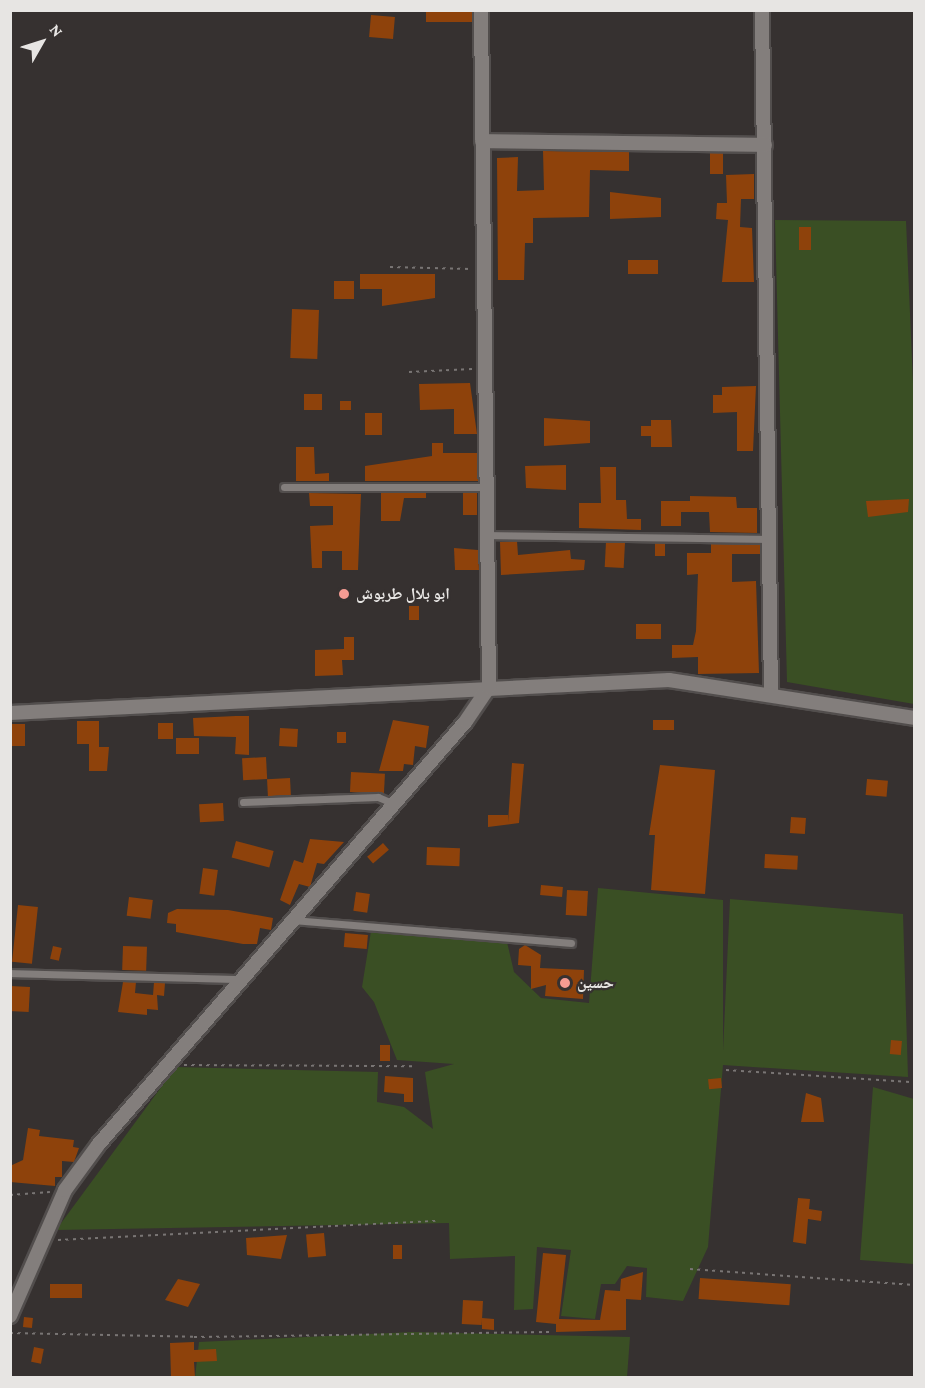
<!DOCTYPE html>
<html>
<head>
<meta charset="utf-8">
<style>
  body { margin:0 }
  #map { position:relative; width:925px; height:1388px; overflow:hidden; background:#363130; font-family:"Crimson Pro","Noto Naskh Arabic",serif }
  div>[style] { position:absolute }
  .green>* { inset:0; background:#3a4f24 }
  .building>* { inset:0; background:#8e420b; transform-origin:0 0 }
  .path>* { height:2px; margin-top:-1px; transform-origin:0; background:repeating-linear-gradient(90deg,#797574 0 3px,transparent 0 7.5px) }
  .roads { filter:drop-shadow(2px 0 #524e4d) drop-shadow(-2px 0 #524e4d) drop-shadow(0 2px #524e4d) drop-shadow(0 -2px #524e4d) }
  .service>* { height:7px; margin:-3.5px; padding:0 3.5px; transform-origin:3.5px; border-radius:3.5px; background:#837e7c }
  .minor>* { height:14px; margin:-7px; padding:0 7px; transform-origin:7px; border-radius:7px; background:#837e7c }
  .dots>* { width:16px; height:16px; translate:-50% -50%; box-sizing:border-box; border:3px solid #363130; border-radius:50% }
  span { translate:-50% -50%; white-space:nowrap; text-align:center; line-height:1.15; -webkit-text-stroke:4.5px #363130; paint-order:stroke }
  .poi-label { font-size:16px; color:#e7e5e3; font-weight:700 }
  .left { translate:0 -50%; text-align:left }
  .frame { position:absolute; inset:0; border:12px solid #e7e5e3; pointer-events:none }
  .north { position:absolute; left:12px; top:12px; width:60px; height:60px; -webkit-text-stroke:4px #363130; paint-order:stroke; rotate:51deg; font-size:16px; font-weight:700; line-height:24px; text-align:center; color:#e7e5e3 }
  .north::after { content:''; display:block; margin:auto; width:21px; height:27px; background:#e7e5e3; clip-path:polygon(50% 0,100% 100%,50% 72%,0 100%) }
</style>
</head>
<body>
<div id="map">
  <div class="green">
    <i style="clip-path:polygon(775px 220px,906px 221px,914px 406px,914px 704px,787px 682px)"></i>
    <i style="clip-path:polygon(598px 888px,723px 900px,723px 1051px,730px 899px,903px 914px,908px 1077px,723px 1065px,708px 1247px,683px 1301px,646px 1297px,647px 1268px,627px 1266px,615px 1284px,601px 1284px,595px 1319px,561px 1316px,571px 1250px,537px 1247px,533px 1309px,514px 1310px,515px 1256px,450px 1259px,449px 1223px,56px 1230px,176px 1067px,378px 1072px,377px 1102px,404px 1107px,433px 1129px,425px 1072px,454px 1064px,397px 1060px,374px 1002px,362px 987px,371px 931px,507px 942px,514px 972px,541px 998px,589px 1003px)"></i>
    <i style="clip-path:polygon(873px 1087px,914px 1099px,914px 1264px,860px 1260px)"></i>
    <i style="clip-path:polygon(412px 1332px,630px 1337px,627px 1377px,195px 1378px,199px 1342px)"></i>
  </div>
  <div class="building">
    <i style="left:426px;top:10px;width:46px;height:12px"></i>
    <i style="left:371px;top:15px;width:24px;height:22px;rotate:5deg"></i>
    <i style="clip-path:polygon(543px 151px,629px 152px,629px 171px,590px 170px,589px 217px,533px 218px,533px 243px,525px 243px,524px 280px,498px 280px,497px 158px,518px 157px,517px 191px,544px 190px)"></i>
    <i style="left:710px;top:153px;width:13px;height:21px"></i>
    <i style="clip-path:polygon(754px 174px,754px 199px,741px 199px,740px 227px,752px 228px,754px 282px,722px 282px,728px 220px,716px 219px,717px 203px,727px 203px,726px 175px)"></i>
    <i style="clip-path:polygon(610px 192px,661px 198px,661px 217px,610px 219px)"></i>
    <i style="left:799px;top:227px;width:12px;height:23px"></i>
    <i style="left:628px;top:260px;width:30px;height:14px"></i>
    <i style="clip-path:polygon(360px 274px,435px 274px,435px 298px,382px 306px,382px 289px,360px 289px)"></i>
    <i style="left:334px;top:281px;width:20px;height:18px"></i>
    <i style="left:292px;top:309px;width:27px;height:49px;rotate:2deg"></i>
    <i style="clip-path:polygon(470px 383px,477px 434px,454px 434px,454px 409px,420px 410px,419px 384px)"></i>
    <i style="clip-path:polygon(756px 386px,753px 451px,737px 451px,737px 412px,713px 413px,713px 395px,722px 395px,722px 387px)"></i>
    <i style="left:322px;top:394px;width:16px;height:18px;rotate:90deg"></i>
    <i style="left:340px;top:401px;width:11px;height:9px"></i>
    <i style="left:365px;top:413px;width:17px;height:22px"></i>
    <i style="clip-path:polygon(544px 418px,590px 421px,590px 443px,544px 446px)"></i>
    <i style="clip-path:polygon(651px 420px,671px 420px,672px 447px,651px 447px,651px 436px,641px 436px,641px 426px,651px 426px)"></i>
    <i style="clip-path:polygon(432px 443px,443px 443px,443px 453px,477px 453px,478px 481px,365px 481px,365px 466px,432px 456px)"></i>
    <i style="clip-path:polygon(296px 447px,314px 447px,315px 474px,329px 473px,329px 481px,296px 481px)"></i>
    <i style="clip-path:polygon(566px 465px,566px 490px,526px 488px,525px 466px)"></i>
    <i style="clip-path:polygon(600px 467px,616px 467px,616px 500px,626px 500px,627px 519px,641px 519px,641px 530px,579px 528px,579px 503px,601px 503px)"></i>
    <i style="clip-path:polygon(309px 493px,361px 494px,358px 570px,342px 570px,342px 551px,322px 551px,322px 568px,312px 568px,310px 526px,333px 525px,333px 506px,310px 506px)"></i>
    <i style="clip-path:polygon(381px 493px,426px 493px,426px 498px,404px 498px,400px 521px,381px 521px)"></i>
    <i style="left:463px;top:493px;width:14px;height:22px"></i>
    <i style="clip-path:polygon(690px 496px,736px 497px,737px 508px,757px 508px,757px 533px,710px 532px,709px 512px,681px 512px,681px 526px,661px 526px,661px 501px,690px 501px)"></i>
    <i style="clip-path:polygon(909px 499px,908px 512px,868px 517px,866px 501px)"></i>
    <i style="clip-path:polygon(517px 541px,518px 555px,570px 550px,571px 559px,585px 560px,584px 570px,501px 575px,500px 542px)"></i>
    <i style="left:606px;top:542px;width:19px;height:25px;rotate:3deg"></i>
    <i style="left:655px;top:543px;width:10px;height:13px"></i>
    <i style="clip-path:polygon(711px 544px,760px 544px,760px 554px,732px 554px,732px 582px,756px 581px,759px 673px,698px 674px,698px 657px,672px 658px,672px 645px,693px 645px,696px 631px,698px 574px,687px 575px,687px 553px,711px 553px)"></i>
    <i style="clip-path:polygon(454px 548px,478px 550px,479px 570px,455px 570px)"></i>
    <i style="left:409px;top:606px;width:10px;height:14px"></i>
    <i style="left:636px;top:624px;width:25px;height:15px"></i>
    <i style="clip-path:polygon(344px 637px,354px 637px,354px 660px,342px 660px,343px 675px,315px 676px,315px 650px,344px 649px)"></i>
    <i style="clip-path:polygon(236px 716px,249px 716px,249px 755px,235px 754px,236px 737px,194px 736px,193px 718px)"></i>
    <i style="clip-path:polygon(393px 720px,429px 726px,426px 748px,415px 746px,413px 765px,404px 764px,403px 771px,379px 771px)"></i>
    <i style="left:653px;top:720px;width:21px;height:10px"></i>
    <i style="clip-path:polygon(77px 721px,99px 721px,99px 747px,109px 747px,107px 771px,89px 771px,89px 744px,77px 744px)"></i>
    <i style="left:158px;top:723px;width:15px;height:16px"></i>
    <i style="left:10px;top:724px;width:15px;height:22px"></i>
    <i style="left:280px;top:728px;width:18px;height:18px;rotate:3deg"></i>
    <i style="left:337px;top:732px;width:9px;height:11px"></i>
    <i style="left:199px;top:738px;width:16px;height:23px;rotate:90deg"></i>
    <i style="left:266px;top:757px;width:22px;height:24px;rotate:87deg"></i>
    <i style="clip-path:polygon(512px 763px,524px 764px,519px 823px,488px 827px,488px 815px,508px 815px,508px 822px)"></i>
    <i style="clip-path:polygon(660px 765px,715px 770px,705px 894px,651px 890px,655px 835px,649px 835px)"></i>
    <i style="left:351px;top:772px;width:34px;height:20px;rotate:3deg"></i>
    <i style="left:290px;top:778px;width:17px;height:23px;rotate:87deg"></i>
    <i style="left:867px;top:779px;width:21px;height:16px;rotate:5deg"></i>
    <i style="left:223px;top:803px;width:18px;height:24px;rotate:87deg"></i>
    <i style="left:791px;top:817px;width:15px;height:16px;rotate:4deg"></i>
    <i style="clip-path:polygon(310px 839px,344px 842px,324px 864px,317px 863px,310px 887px,299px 884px,290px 905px,280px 900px,294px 860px,303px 863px)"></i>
    <i style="left:236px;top:841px;width:39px;height:17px;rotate:15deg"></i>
    <i style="left:383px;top:843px;width:9px;height:21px;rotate:49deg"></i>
    <i style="left:427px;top:847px;width:33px;height:18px;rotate:2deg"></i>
    <i style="left:765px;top:854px;width:33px;height:14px;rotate:3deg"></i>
    <i style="left:203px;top:868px;width:15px;height:26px;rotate:8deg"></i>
    <i style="left:541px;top:885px;width:22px;height:10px;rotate:5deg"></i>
    <i style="left:567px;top:890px;width:21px;height:25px;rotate:3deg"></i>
    <i style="left:356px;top:892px;width:14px;height:19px;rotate:8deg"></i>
    <i style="left:129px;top:897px;width:24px;height:19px;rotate:7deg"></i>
    <i style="left:18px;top:905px;width:20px;height:57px;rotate:6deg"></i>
    <i style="clip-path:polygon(177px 909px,228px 910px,273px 918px,271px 930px,260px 928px,257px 944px,243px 944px,176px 932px,176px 924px,167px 923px,168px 913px)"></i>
    <i style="left:345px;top:933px;width:23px;height:14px;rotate:5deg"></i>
    <i style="clip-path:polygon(525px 945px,541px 955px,540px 968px,584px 970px,583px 999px,545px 996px,546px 985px,531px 989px,531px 966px,518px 965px,519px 949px)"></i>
    <i style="left:53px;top:946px;width:9px;height:13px;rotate:13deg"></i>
    <i style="left:123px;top:946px;width:24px;height:24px;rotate:2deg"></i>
    <i style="clip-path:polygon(123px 982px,136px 982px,135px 993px,153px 995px,154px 982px,165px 983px,164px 996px,157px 995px,158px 1010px,147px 1009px,147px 1015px,118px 1012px)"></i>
    <i style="left:10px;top:986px;width:20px;height:25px;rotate:3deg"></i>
    <i style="left:891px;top:1040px;width:11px;height:14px;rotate:5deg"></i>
    <i style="left:380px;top:1045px;width:10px;height:16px"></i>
    <i style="clip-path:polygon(385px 1076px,413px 1078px,413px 1102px,404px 1102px,404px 1094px,384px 1092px)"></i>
    <i style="left:721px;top:1078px;width:10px;height:13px;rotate:84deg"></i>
    <i style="clip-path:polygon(806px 1093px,821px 1098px,824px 1122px,801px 1122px)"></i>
    <i style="clip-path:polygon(28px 1128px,40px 1130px,39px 1136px,74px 1140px,73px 1147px,79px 1148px,74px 1162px,62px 1161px,62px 1177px,55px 1177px,55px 1186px,10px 1182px,10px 1166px,23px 1160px)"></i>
    <i style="clip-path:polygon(798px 1198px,810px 1199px,809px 1209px,822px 1211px,821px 1221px,808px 1219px,806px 1244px,793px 1242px)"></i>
    <i style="left:324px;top:1233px;width:23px;height:18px;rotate:85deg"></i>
    <i style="clip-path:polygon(287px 1235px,281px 1259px,247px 1255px,246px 1238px)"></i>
    <i style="left:393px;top:1245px;width:9px;height:14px"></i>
    <i style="clip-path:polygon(543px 1253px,566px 1255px,559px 1319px,600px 1320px,605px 1290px,620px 1291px,621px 1279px,643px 1272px,641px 1300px,626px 1299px,626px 1330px,556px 1332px,556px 1324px,536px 1322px)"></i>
    <i style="left:700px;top:1278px;width:91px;height:21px;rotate:4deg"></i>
    <i style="clip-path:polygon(178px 1279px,200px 1284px,188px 1307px,165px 1300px)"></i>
    <i style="left:82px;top:1284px;width:14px;height:32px;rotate:90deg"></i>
    <i style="left:463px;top:1300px;width:20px;height:24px;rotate:3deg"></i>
    <i style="left:24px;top:1317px;width:9px;height:10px;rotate:6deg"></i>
    <i style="clip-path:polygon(482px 1318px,494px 1319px,494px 1330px,482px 1329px)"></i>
    <i style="clip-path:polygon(194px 1342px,194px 1350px,216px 1349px,217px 1361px,194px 1362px,195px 1377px,171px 1377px,170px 1343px)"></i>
    <i style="left:34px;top:1347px;width:10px;height:15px;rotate:11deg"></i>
  </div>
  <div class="path">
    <i style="left:390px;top:267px;width:81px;rotate:1.4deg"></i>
    <i style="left:409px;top:372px;width:63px;rotate:-2.7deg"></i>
    <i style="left:184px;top:1065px;width:228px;rotate:0.3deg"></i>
    <i style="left:726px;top:1070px;width:188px;rotate:3.7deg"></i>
    <i style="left:10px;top:1195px;width:40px;rotate:-4.3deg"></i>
    <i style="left:58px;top:1240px;width:378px;rotate:-2.9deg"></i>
    <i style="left:690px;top:1269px;width:225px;rotate:4.1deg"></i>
    <i style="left:10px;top:1333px;width:184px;rotate:1.2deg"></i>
    <i style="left:194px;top:1337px;width:356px;rotate:-0.8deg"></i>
  </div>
  <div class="roads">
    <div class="service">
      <i style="left:284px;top:487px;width:201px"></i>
      <i style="left:486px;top:535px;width:282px;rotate:0.8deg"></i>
      <i style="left:243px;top:802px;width:135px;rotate:-2.1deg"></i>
      <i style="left:378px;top:797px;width:15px;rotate:23deg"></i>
      <i style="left:293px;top:920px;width:279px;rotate:4.7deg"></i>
      <i style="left:10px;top:973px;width:231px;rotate:1.5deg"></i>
    </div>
    <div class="minor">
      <i style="left:762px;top:10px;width:683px;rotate:89.25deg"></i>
      <i style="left:482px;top:141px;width:283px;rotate:0.8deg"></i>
      <i style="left:10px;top:713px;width:660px;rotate:-2.87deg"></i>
      <i style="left:669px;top:680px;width:248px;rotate:8.8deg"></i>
      <i style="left:10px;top:1316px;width:137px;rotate:-66.4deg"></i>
      <i style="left:65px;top:1190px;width:56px;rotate:-53.7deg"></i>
      <i style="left:98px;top:1145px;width:561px;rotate:-49.04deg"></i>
      <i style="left:466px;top:721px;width:41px;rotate:-55.9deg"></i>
      <i style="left:489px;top:687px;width:677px;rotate:-90.68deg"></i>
    </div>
  </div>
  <div class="dots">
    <i style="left:344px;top:594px;background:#f59c93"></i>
    <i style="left:565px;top:983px;background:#f59c93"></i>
  </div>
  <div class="poi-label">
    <span class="left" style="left:356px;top:594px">ابو بلال طربوش</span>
    <span class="left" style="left:577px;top:983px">حسين</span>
  </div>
  <div class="frame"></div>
  <div class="north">N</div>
</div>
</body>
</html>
